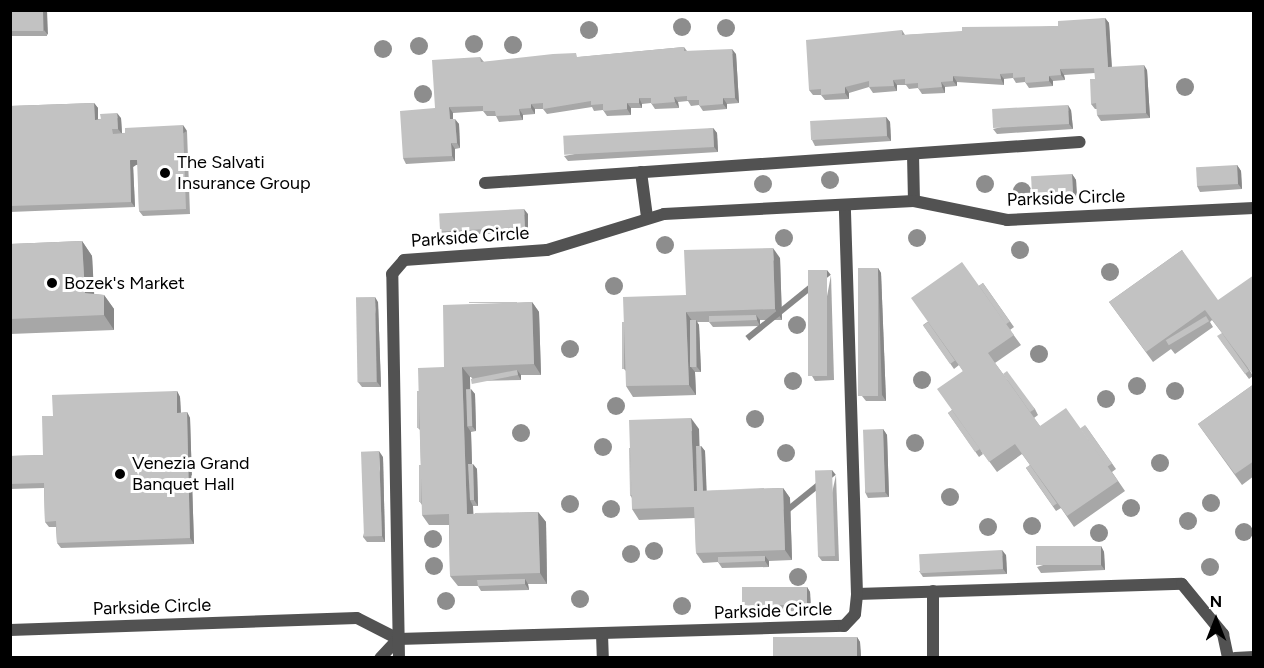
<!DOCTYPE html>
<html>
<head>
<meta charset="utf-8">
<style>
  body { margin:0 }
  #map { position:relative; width:1264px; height:668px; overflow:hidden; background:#fff; font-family:Figtree,sans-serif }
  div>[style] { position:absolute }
  .service>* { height:12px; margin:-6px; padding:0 6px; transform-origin:6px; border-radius:6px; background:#525252 }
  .minor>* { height:12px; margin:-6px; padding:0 6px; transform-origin:6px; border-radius:6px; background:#525252 }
  .trees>* { width:18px; height:18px; margin:-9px; border-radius:50%; background:#8d8d8d }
  .wall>* { inset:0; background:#a7a7a7; transform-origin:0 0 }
  .shaded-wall>* { inset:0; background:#888; transform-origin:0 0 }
  .building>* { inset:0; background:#c2c2c2; transform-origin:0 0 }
  .dots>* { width:16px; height:16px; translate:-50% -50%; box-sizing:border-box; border:3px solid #fff; border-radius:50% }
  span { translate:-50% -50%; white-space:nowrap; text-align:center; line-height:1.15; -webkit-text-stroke:6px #fff; paint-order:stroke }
  .poi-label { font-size:18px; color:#000 }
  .left { translate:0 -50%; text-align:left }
  .street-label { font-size:18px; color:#000 }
  .frame { position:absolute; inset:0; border:12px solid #000; pointer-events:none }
  .north { position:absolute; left:1186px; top:590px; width:60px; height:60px; -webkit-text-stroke:4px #fff; paint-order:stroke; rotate:0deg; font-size:16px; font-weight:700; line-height:24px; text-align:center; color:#000 }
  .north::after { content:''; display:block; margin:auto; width:21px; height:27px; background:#000; clip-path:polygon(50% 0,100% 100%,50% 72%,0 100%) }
</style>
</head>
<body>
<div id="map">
  <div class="service">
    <i style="left:913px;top:154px;width:47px;rotate:88.8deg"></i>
    <i style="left:641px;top:172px;width:45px;rotate:82.4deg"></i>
    <i style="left:485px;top:183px;width:596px;rotate:-3.94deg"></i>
    <i style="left:857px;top:594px;width:325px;rotate:-1.8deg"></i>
    <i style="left:1182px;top:584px;width:65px;rotate:50.6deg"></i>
    <i style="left:1223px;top:634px;width:25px;rotate:78deg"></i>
  </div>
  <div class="minor">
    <i style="left:933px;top:591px;width:67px;rotate:90deg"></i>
    <i style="left:10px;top:630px;width:347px;rotate:-2deg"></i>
    <i style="left:357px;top:618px;width:46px;rotate:27.1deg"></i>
    <i style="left:398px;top:639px;width:26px;rotate:133deg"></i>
    <i style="left:602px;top:634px;width:24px;rotate:88deg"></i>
    <i style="left:398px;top:639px;width:446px;rotate:-1.7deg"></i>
    <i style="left:844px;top:626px;width:16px;rotate:-47deg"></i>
    <i style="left:855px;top:614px;width:20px;rotate:-84deg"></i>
    <i style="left:857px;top:594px;width:389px;rotate:-91.8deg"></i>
    <i style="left:399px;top:658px;width:384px;rotate:-91deg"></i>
    <i style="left:392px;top:274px;width:18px;rotate:-49deg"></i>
    <i style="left:404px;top:260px;width:143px;rotate:-4deg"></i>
    <i style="left:547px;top:250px;width:122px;rotate:-17.1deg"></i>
    <i style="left:664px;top:214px;width:250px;rotate:-3deg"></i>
    <i style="left:914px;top:201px;width:95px;rotate:11.5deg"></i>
    <i style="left:1007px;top:220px;width:247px;rotate:-2.8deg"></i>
    <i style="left:1235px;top:658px;width:19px;rotate:-3deg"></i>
  </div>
  <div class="trees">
    <i style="left:682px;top:27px"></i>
    <i style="left:726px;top:28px"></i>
    <i style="left:589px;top:30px"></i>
    <i style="left:474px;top:44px"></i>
    <i style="left:513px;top:45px"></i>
    <i style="left:419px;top:46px"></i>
    <i style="left:383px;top:49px"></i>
    <i style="left:1185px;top:87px"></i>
    <i style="left:423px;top:94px"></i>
    <i style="left:830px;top:180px"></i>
    <i style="left:763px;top:184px"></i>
    <i style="left:985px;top:184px"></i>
    <i style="left:1022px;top:191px"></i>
    <i style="left:784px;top:238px"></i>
    <i style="left:917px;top:238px"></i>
    <i style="left:665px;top:245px"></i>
    <i style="left:1020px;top:250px"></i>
    <i style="left:1110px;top:272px"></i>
    <i style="left:614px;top:286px"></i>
    <i style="left:797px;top:325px"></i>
    <i style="left:570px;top:349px"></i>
    <i style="left:1039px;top:354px"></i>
    <i style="left:922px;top:380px"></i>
    <i style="left:793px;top:381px"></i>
    <i style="left:1137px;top:386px"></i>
    <i style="left:1175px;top:391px"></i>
    <i style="left:1106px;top:399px"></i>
    <i style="left:616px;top:406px"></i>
    <i style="left:755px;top:419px"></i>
    <i style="left:521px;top:433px"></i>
    <i style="left:915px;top:443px"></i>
    <i style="left:603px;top:447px"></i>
    <i style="left:786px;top:453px"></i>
    <i style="left:1160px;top:463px"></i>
    <i style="left:950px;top:497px"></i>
    <i style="left:1211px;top:503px"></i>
    <i style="left:570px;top:504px"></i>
    <i style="left:1131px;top:508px"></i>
    <i style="left:611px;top:509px"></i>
    <i style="left:1188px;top:521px"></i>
    <i style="left:1032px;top:526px"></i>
    <i style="left:988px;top:527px"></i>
    <i style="left:1244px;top:532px"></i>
    <i style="left:1099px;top:533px"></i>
    <i style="left:433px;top:539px"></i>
    <i style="left:654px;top:551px"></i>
    <i style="left:631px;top:554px"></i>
    <i style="left:434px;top:566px"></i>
    <i style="left:1210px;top:567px"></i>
    <i style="left:798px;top:577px"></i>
    <i style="left:580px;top:599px"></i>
    <i style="left:446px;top:601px"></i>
    <i style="left:682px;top:606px"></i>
  </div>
  <div class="wall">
    <i style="left:10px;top:10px;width:37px;height:26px"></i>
    <i style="clip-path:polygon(1105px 18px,1109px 23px,1112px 67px,1147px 70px,1150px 118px,1101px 121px,1097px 115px,1097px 109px,1095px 109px,1091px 104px,1095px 79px,1095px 73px,1064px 75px,1065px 80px,1053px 81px,1053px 86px,1029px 88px,1025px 82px,1016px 83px,1013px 78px,1004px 79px,1004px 85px,957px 82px,957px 86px,945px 87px,945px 93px,922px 94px,918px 88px,909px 89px,906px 85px,897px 85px,897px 91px,873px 93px,869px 87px,849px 93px,849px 99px,825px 100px,821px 95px,813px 95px,809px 90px,902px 30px,905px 35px,1058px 26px)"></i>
    <i style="clip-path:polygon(684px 47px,687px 51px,736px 54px,739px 103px,727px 104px,727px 109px,703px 111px,699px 105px,691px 106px,688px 101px,678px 102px,679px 108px,655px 109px,651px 103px,642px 104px,642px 108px,631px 108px,631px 115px,607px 116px,603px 110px,594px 111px,592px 107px,547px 114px,543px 109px,535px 109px,535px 114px,523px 115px,523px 120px,499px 122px,496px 116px,487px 116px,483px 111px,453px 113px,453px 119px,459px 124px,460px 148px,455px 149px,455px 161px,406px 164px,403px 158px,435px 108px,480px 57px,484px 62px,579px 57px)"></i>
    <i style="clip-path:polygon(94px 103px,98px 108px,98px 119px,121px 118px,122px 133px,187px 131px,190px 214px,143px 216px,139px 211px,138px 165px,133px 165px,135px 207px,10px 212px,10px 106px)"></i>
    <i style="clip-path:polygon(1071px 110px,1073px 129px,997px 134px,993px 129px)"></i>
    <i style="clip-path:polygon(886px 117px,890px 122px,891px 141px,815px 146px,812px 140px)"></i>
    <i style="clip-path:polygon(713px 128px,717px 133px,718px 152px,568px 161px,564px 156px)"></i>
    <i style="clip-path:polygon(1237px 165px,1241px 171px,1242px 189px,1200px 192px,1197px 186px)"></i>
    <i style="clip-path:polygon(1072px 174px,1076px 180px,1077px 198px,1035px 201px,1032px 196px)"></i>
    <i style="clip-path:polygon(528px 214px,528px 232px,444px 236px,440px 231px)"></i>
    <i style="clip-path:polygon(82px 241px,92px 256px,94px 294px,104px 295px,114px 309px,114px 330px,10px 334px,10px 244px)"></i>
    <i style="clip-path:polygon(1182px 250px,1253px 376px,1249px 379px,1221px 341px,1222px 333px,1212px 320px,1210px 322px,1213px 327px,1175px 354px,1171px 349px,1153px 362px,1109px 302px)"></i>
    <i style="clip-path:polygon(780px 258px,782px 320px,760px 320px,760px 326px,713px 327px,709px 322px,697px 322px,699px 325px,701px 372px,695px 372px,696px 395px,633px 397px,626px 386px,626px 371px,624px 369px,624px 322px,686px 295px)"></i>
    <i style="clip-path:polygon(878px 268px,881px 273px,886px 401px,866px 401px,862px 396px)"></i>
    <i style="clip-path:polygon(831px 275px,834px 380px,815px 381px,812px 376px)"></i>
    <i style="clip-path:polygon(983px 283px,1014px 327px,1010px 330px,1021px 345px,995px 363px,1006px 378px,1035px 409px,1038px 415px,1034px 418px,1040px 426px,1095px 449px,1085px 425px,1116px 469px,1112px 472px,1125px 491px,1074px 527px,1061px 508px,1056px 511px,1026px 468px,1030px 465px,1022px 454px,997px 472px,980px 449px,983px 454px,979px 457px,948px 413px,952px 410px,963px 371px,959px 365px,954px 369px,923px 325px)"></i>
    <i style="clip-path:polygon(378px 302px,381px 387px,362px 387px,358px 382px)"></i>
    <i style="clip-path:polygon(532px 302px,539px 312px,541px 375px,521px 375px,521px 380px,474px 381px,471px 377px,470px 377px,470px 389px,475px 394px,476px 431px,471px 432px,472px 464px,477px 469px,478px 506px,473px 506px,473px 514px,538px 512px,546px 522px,547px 584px,528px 584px,529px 590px,481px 591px,478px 586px,458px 586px,450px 576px,449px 525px,429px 525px,422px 515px,422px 505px,420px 502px,421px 465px,420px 430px,418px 428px,419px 391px,517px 303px)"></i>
    <i style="clip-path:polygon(1254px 384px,1254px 476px,1242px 485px,1198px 424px)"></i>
    <i style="clip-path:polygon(177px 391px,180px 397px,181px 413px,187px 412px,190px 418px,194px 544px,61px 548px,57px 543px,56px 527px,49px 527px,45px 522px,44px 488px,10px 489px,10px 456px,43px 455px,53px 416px)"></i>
    <i style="clip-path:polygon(699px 429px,699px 446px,701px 446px,705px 451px,706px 491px,783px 488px,790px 498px,792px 560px,769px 561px,769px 567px,722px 568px,718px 562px,703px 563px,696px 553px,695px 518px,639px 520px,632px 509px,632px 498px,630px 495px,630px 448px)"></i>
    <i style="clip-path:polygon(883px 429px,887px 435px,889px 497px,868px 498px,865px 492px)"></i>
    <i style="clip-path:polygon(383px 457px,385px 542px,367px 542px,363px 537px)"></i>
    <i style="clip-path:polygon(836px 475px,839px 561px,822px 561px,818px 556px)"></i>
    <i style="clip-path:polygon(1101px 546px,1104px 552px,1105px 570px,1041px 573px,1037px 567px)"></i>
    <i style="clip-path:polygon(1006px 555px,1007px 574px,923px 577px,919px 571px)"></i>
    <i style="clip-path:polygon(807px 587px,810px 592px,811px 611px,746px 612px,742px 607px)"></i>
    <i style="clip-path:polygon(857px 637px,860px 642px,861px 657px,773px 657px)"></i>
  </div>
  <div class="shaded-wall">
    <i style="clip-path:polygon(43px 10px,47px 10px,48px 35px,44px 30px)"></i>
    <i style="clip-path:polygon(1105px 18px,1109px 23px,1112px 72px,1108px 67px)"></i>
    <i style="clip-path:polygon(732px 49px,736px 54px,739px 103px,735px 98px)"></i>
    <i style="clip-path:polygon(1144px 65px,1147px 70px,1150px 118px,1146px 113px)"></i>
    <i style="clip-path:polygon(1060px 69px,1064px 75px,1065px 80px,1061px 75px)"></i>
    <i style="clip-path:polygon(1000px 74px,1004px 79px,1004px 85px,1001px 79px)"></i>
    <i style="clip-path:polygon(953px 76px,957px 82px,957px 86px,953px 81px)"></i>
    <i style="clip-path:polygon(1049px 76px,1053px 81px,1053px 86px,1049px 81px)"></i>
    <i style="clip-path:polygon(893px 80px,897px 85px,897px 91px,894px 86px)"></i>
    <i style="clip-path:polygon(941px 82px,945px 87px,945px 93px,942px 87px)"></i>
    <i style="clip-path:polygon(845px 87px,849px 93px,849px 99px,845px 93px)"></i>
    <i style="clip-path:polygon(674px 97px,678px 102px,679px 108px,675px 102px)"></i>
    <i style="clip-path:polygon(639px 98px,642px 104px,642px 108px,639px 103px)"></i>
    <i style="clip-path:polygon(723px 98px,727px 104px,727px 109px,723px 104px)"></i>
    <i style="clip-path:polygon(94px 103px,98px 108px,98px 125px,95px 120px)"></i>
    <i style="clip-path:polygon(627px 103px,631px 108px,631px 115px,627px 109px)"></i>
    <i style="clip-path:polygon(531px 104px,535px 109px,535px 114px,531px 108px)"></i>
    <i style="clip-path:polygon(1068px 105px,1071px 110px,1073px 129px,1069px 124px)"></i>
    <i style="clip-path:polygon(449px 107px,453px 113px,453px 125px,450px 119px)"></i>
    <i style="clip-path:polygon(519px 109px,523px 115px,523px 120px,520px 115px)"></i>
    <i style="clip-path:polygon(117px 113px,121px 118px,122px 134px,118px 129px)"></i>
    <i style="clip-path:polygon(886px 117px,890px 122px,891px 141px,887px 136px)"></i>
    <i style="clip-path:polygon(455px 119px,459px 124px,460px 148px,457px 143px)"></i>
    <i style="left:183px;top:125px;width:7px;height:84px;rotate:56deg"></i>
    <i style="clip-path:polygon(713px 128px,717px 133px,718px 152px,714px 147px)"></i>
    <i style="clip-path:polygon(451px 143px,455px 149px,455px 161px,452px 156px)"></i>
    <i style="clip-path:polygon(130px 160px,133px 165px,135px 207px,131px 202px)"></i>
    <i style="clip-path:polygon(1237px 165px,1241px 171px,1242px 189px,1238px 184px)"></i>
    <i style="clip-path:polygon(1072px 174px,1076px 180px,1077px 198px,1073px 193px)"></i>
    <i style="clip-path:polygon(524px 209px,528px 214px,528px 232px,525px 227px)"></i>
    <i style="clip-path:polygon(82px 241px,92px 256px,95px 308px,85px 293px)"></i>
    <i style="clip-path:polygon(773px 248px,780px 258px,782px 320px,775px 309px)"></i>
    <i style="clip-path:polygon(878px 268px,881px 273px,886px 401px,882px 395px)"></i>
    <i style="left:827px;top:270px;width:6px;height:105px;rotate:51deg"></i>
    <i style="clip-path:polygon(104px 295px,114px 309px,114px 330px,104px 315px)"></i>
    <i style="clip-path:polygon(375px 297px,378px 302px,381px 387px,377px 382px)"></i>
    <i style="clip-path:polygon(532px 302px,539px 312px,541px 375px,534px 364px)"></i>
    <i style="clip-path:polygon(686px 312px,693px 322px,691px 367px,695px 372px,696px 395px,689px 385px)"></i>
    <i style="clip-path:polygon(756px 315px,760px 320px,760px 326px,757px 320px)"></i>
    <i style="clip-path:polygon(696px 320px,699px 325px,701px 372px,697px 367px)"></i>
    <i style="clip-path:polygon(462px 367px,470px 377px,471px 426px,467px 426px,471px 432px,473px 500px,470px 500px,473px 506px,474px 524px,467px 514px)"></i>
    <i style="clip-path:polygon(517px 370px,521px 375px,521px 380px,518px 375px)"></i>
    <i style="clip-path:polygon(471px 389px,475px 394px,476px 431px,472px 426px)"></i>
    <i style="clip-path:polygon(177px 391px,180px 397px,181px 418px,177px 413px)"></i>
    <i style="clip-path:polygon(187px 412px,190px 418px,194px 544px,190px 538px)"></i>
    <i style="clip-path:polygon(691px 418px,699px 429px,701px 492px,694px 491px)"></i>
    <i style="clip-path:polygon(883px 429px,887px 435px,889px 497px,885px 492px)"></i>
    <i style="clip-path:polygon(701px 446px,705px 451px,707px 498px,703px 492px)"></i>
    <i style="clip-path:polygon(379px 451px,383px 457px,385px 542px,382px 536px)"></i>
    <i style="clip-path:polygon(473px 464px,477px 469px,478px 506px,474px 500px)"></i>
    <i style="left:832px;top:470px;width:6px;height:86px;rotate:51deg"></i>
    <i style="clip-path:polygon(783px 488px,790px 498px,792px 560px,785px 550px)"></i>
    <i style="clip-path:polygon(538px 512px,546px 522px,547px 584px,540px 573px)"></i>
    <i style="clip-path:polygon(1101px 546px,1104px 552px,1105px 570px,1101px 565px)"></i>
    <i style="clip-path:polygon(1002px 550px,1006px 555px,1007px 574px,1003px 569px)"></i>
    <i style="clip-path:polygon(765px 556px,769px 561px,769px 567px,765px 561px)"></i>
    <i style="clip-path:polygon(525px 579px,528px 584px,529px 590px,525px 584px)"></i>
    <i style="clip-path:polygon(807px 587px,810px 592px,811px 611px,807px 605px)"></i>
    <i style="clip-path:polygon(857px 637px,860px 642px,861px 657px,858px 657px,857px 656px)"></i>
  </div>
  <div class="building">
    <i style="left:10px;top:10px;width:33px;height:21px"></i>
    <i style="clip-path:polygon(1105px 18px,1108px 67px,1144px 65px,1146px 113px,1097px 115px,1096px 103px,1091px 104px,1090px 79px,1095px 79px,1094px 68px,1060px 69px,1061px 75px,1049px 76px,1049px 81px,1025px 83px,1025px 77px,1013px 78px,1013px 73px,1000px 74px,1001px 79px,953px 76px,953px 81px,941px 82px,942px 87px,918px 89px,918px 83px,905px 84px,905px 79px,893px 80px,894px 86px,869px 87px,869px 81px,845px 87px,845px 93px,821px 95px,821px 89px,809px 90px,806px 40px,902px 30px,902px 35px,962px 31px,962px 27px,1058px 26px,1058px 21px)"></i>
    <i style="clip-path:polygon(684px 47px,684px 51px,732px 49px,735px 98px,723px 98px,723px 104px,699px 106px,699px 100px,687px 100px,687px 96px,674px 97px,675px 102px,651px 104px,651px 98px,639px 98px,639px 103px,627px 103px,627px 109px,603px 111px,603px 104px,591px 105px,591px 101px,543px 109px,543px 103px,531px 104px,531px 108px,519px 109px,520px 115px,496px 116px,495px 111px,483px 111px,483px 106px,449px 107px,450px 119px,455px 119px,457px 143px,451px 143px,452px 156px,403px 158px,400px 111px,435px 108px,432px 60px,480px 57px,481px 62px,553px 54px,576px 53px,577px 57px)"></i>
    <i style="clip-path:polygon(94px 103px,95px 120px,101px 119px,100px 114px,117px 113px,118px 129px,112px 129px,113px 134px,125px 133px,125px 128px,183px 125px,186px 209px,139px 211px,137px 160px,130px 160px,131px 202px,10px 206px,10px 106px)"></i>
    <i style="left:1068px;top:105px;width:19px;height:76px;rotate:87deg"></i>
    <i style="left:886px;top:117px;width:19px;height:76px;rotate:87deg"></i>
    <i style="left:713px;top:128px;width:19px;height:150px;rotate:87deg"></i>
    <i style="left:1237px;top:165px;width:19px;height:41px;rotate:87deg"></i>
    <i style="left:1072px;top:174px;width:19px;height:41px;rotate:87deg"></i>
    <i style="left:524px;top:209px;width:18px;height:85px;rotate:87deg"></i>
    <i style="clip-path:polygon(82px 241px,85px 293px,104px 295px,104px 315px,10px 319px,10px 244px)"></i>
    <i style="clip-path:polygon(773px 248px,775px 309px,686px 312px,689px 385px,626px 386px,623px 297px,686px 295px,684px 250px)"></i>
    <i style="clip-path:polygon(1182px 250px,1218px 300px,1254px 275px,1254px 376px,1205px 310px,1146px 352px,1109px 302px)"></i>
    <i style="clip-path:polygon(962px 262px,1014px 335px,988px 353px,1040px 426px,1066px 408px,1118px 481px,1067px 516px,1015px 444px,989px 462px,937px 389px,963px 371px,911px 298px)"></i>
    <i style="left:858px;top:268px;width:20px;height:128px"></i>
    <i style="left:808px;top:270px;width:19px;height:106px"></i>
    <i style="left:983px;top:283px;width:47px;height:5px;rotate:55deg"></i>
    <i style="left:375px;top:297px;width:85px;height:19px;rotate:89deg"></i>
    <i style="left:517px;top:302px;width:1px;height:48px;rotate:90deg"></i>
    <i style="clip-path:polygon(532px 302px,534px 364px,462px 367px,467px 514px,538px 512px,540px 573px,450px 576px,449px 514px,422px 515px,418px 368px,444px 367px,443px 305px)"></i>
    <i style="clip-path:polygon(756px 315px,757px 320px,709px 322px,709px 316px)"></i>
    <i style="left:1206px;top:316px;width:6px;height:47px;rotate:59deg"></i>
    <i style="left:690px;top:320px;width:6px;height:47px"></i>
    <i style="left:622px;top:322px;width:2px;height:47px"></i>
    <i style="left:928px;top:322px;width:47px;height:6px;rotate:55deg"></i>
    <i style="clip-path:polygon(1222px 333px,1249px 371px,1245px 374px,1217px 336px)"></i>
    <i style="left:517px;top:370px;width:5px;height:47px;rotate:79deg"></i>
    <i style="clip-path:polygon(1007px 371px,1035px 409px,1030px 412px,1003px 374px)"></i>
    <i style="clip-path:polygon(1254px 384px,1254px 461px,1235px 474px,1198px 424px)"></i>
    <i style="left:471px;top:389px;width:37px;height:5px;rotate:88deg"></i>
    <i style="clip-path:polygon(177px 391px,177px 413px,187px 412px,190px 538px,57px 543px,56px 521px,45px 522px,44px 483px,10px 484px,10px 456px,43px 455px,42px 416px,53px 416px,52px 395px)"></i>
    <i style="left:417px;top:391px;width:2px;height:37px"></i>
    <i style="clip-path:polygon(952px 410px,980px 449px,975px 452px,948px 413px)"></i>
    <i style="clip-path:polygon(691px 418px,694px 491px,783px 488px,785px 550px,696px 553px,694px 507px,632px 509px,629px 420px)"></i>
    <i style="left:1085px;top:425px;width:47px;height:6px;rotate:55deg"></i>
    <i style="left:883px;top:429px;width:63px;height:20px;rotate:88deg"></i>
    <i style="clip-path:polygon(696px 446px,701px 446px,703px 491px,697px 491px)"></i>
    <i style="clip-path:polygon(629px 448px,630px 448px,632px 495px,630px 495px)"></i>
    <i style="left:379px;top:451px;width:85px;height:18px;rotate:88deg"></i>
    <i style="clip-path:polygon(468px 464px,473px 464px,474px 500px,470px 500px)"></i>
    <i style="left:419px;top:465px;width:2px;height:37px"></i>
    <i style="left:1030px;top:465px;width:47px;height:5px;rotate:55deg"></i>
    <i style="left:832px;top:470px;width:86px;height:17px;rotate:88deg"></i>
    <i style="clip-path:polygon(764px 488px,764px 489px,717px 490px)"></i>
    <i style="clip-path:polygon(522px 512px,475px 514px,475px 513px)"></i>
    <i style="left:1101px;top:546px;width:19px;height:65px;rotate:90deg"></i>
    <i style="left:1002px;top:550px;width:19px;height:83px;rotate:87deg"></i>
    <i style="clip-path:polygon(765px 556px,765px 561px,718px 563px,718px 557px)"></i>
    <i style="clip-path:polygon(525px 579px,525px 584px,478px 586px,477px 580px)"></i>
    <i style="left:807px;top:587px;width:18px;height:65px;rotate:90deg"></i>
    <i style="left:857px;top:637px;width:19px;height:84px;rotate:90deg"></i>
  </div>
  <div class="dots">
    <i style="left:165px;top:173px;background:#000"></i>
    <i style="left:52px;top:283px;background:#000"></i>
    <i style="left:120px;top:474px;background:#000"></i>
  </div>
  <div class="poi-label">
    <span class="left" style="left:177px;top:173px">The Salvati<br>Insurance Group</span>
    <span class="left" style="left:64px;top:283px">Bozek's Market</span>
    <span class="left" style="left:132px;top:474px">Venezia Grand<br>Banquet Hall</span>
  </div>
  <div class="street-label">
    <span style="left:1066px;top:198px;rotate:-2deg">Parkside Circle</span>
    <span style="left:470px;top:237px;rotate:-4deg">Parkside Circle</span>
    <span style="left:152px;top:607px;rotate:-2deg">Parkside Circle</span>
    <span style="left:773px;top:611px;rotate:-2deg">Parkside Circle</span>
  </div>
  <div class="frame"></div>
  <div class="north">N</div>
</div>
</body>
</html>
